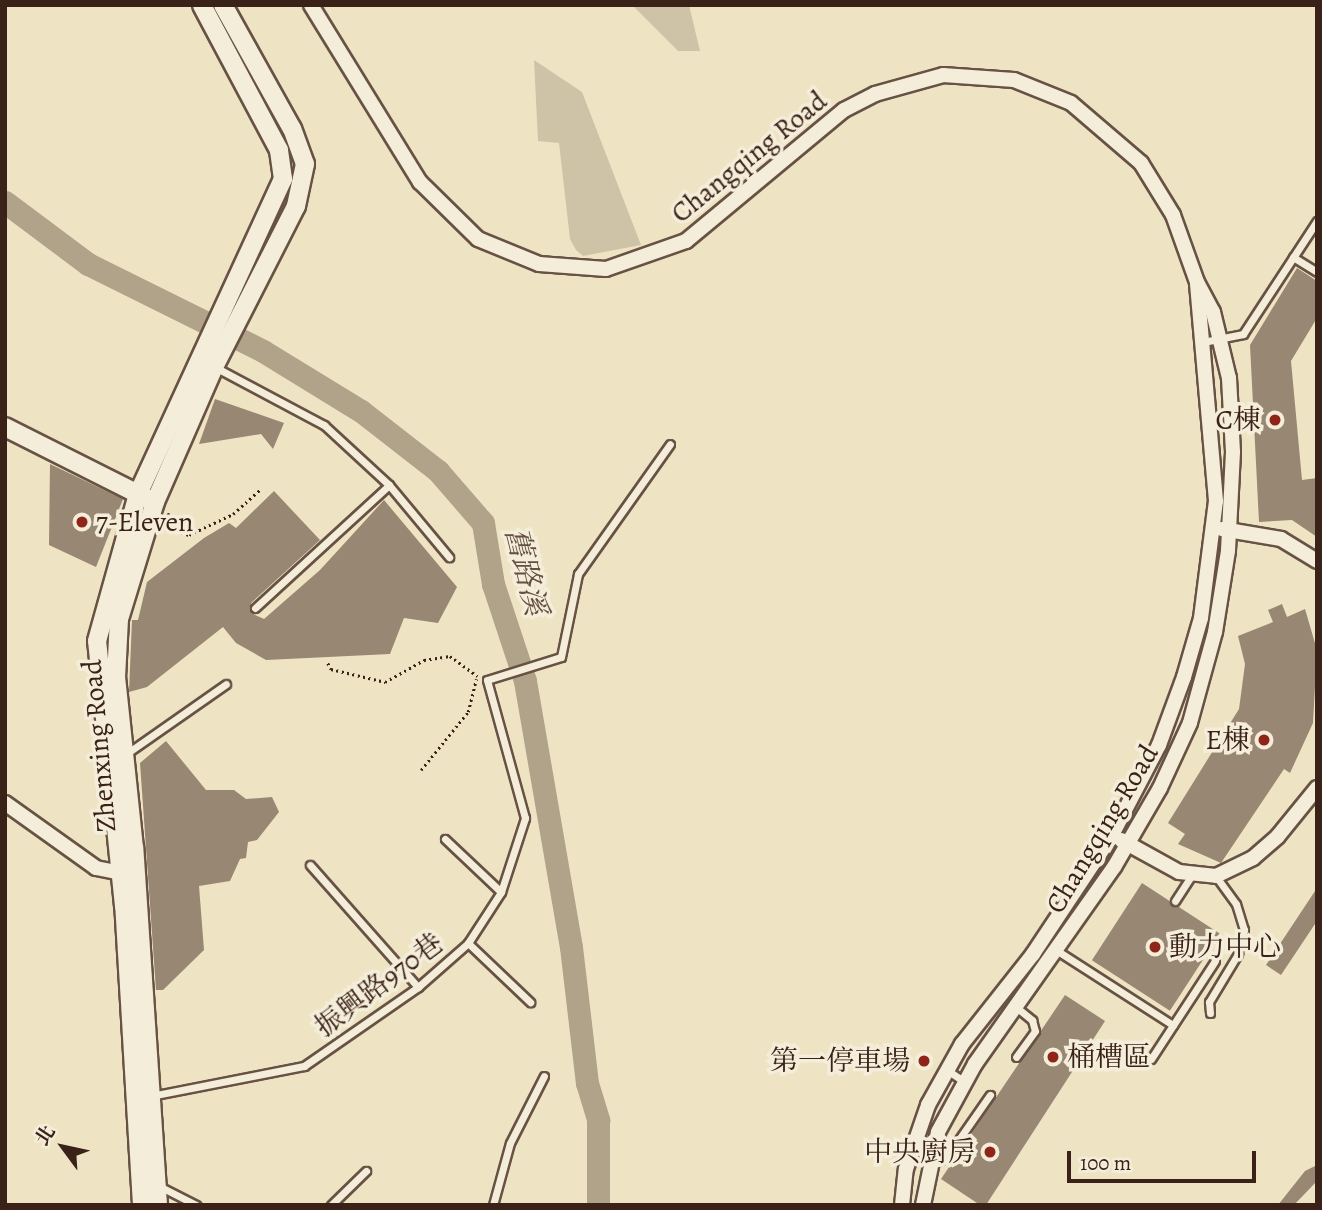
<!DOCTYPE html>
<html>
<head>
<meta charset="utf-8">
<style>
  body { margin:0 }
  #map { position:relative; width:1322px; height:1210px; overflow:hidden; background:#eee4c4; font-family:Alegreya,"Noto Serif TC",serif }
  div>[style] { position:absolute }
  .green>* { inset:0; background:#cfc3a7 }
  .river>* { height:23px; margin:-11.5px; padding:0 11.5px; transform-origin:11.5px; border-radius:11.5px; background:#b1a28a }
  .building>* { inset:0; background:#988772; transform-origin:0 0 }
  .path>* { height:2.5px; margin-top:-1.25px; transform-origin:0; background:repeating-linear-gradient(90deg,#3a2219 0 2px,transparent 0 5.5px) }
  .roads { filter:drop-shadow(2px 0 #675244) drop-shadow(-2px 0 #675244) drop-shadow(0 2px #675244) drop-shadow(0 -2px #675244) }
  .service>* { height:7px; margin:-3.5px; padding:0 3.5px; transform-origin:3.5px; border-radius:3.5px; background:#f4edd9 }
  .minor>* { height:14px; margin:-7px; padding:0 7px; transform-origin:7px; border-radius:7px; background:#f4edd9 }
  .tertiary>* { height:18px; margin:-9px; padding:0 9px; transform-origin:9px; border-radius:9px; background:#f4edd9 }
  .dots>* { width:19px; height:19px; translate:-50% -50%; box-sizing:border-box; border:4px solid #f4edd9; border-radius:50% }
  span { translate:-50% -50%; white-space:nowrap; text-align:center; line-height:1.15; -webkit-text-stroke:7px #f4edd9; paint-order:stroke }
  .street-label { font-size:28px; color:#3a2219 }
  .poi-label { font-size:28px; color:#3a2219 }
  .right { translate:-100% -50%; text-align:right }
  .left { translate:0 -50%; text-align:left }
  .water-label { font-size:30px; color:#644f41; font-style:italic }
  .frame { position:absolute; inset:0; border:7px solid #3a2219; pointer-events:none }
  .north { position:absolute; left:28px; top:1112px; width:70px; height:70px; -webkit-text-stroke:5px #f4edd9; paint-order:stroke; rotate:303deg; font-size:19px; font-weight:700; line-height:28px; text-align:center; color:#3a2219 }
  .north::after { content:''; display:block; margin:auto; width:24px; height:32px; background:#3a2219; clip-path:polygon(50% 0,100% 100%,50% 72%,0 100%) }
  .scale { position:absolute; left:1067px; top:1151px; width:189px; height:32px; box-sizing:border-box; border:4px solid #3a2219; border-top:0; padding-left:9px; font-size:21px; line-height:24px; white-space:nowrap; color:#3a2219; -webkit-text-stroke:5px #f4edd9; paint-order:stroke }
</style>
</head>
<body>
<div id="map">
  <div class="green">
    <i style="clip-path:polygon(632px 5px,689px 5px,700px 51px,678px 51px)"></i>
    <i style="clip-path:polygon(534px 60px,582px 92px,641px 245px,583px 256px,576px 250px,570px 239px,559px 143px,538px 141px)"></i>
  </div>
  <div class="river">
    <i style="left:5px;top:202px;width:104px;rotate:36.8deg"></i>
    <i style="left:88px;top:264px;width:195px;rotate:26.4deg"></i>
    <i style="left:263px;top:351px;width:115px;rotate:31.5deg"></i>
    <i style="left:361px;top:411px;width:98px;rotate:37.9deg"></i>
    <i style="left:438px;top:471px;width:69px;rotate:49.1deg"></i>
    <i style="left:483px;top:523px;width:62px;rotate:80.7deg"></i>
    <i style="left:493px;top:584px;width:102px;rotate:71.7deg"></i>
    <i style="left:525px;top:681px;width:270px;rotate:80.2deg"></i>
    <i style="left:571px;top:947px;width:137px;rotate:83.3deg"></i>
    <i style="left:587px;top:1083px;width:39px;rotate:73deg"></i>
    <i style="left:598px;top:1120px;width:85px;rotate:90deg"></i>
  </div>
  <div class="building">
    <i style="clip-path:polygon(1297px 268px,1317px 281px,1317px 318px,1291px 361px,1302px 480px,1317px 478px,1317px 537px,1292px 520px,1259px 522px,1250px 345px)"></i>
    <i style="clip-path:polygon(215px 399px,284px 423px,273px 449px,261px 434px,199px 444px)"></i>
    <i style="clip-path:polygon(50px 464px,123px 499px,96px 567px,49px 545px)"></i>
    <i style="clip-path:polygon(274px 491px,320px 540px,251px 603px,251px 613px,264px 619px,320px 570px,384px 500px,457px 587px,438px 623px,404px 618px,390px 654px,266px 660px,236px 643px,223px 627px,147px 687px,129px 692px,132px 620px,138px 620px,147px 582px,204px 538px,229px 523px,236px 528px)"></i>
    <i style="clip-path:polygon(1282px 604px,1287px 617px,1305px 609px,1317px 650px,1313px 723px,1290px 773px,1284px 769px,1221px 863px,1178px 844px,1185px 834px,1168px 823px,1239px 709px,1245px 664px,1238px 636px,1273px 622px,1268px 610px)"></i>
    <i style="clip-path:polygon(166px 741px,206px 790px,234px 790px,246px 799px,272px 797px,279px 812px,257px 840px,248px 842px,246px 858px,240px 859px,230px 881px,199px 886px,204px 950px,163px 990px,156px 990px,140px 763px)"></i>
    <i style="left:1142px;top:883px;width:93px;height:92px;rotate:33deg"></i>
    <i style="clip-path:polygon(1317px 888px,1317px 921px,1281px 975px,1266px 965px)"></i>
    <i style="clip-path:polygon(1065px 995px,1105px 1021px,986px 1205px,980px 1205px,941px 1179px)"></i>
    <i style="clip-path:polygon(1317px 1165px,1317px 1181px,1294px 1205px,1278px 1205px,1305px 1171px)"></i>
  </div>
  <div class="path">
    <i style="left:168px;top:513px;width:19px;rotate:65deg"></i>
    <i style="left:176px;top:530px;width:14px;rotate:21deg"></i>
    <i style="left:189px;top:535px;width:49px;rotate:-25.5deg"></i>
    <i style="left:233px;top:514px;width:38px;rotate:-42deg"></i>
    <i style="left:328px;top:663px;width:7px;rotate:63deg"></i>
    <i style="left:331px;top:669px;width:56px;rotate:13.5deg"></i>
    <i style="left:385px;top:682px;width:45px;rotate:-29.4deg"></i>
    <i style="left:424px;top:660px;width:26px;rotate:-9deg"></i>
    <i style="left:450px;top:656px;width:34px;rotate:36deg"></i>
    <i style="left:421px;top:770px;width:75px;rotate:-51deg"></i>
    <i style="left:468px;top:712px;width:34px;rotate:-76deg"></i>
  </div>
  <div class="roads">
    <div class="service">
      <i style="left:1293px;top:257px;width:28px;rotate:32deg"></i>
      <i style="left:1203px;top:342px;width:41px;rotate:-11.3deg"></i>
      <i style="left:1243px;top:334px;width:135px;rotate:-56.8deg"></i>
      <i style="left:213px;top:366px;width:126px;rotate:28deg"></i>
      <i style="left:324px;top:425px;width:88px;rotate:42.7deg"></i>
      <i style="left:389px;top:485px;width:94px;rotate:50.2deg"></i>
      <i style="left:255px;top:608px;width:182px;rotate:-42.5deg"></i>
      <i style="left:126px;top:754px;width:122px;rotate:-35deg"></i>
      <i style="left:445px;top:839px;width:77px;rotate:43.4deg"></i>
      <i style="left:310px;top:865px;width:163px;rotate:48.5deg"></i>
      <i style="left:1175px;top:901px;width:30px;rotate:-57deg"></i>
      <i style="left:468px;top:943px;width:86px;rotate:43.6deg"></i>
      <i style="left:1056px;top:950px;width:139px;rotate:32.7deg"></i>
      <i style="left:1016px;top:1007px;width:21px;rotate:39deg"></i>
      <i style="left:1032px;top:1020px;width:11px;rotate:75deg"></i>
      <i style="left:1035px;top:1031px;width:32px;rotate:126deg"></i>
      <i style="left:1210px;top:1013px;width:11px;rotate:-95deg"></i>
      <i style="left:1209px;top:1002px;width:56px;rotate:-58.9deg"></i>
      <i style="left:1238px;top:954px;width:25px;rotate:-76deg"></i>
      <i style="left:1244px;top:930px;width:27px;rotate:-107deg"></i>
      <i style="left:1236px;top:904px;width:34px;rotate:-126deg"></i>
      <i style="left:1151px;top:1059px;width:117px;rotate:-56.9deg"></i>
      <i style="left:947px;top:1070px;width:22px;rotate:34deg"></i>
      <i style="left:151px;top:1096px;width:156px;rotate:-11.1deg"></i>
      <i style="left:304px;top:1066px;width:139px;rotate:-34.7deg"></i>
      <i style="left:418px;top:987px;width:67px;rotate:-41.3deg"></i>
      <i style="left:468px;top:943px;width:61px;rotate:-57.1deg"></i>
      <i style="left:501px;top:892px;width:78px;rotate:-72deg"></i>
      <i style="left:525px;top:818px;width:143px;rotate:-105.4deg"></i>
      <i style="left:487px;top:680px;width:77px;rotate:-17.3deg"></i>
      <i style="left:561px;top:657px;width:85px;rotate:-78.4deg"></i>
      <i style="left:578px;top:574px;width:159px;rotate:-54.7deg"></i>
      <i style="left:930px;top:1163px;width:17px;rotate:-17deg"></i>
      <i style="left:946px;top:1158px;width:77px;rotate:-55.1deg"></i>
      <i style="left:159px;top:1186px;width:42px;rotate:27.2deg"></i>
      <i style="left:331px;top:1205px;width:49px;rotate:-44.2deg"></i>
      <i style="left:493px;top:1205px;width:64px;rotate:-74.7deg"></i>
      <i style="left:510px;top:1143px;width:75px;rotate:-63.1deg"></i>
    </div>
    <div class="minor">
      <i style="left:311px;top:5px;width:208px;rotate:58.4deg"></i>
      <i style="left:420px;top:182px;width:81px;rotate:44.5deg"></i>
      <i style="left:478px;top:239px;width:66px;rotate:22.3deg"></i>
      <i style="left:539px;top:264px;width:67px;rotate:4.3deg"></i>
      <i style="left:606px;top:269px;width:85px;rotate:-19.3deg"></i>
      <i style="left:686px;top:241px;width:205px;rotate:-39.7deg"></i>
      <i style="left:844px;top:110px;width:35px;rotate:-27deg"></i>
      <i style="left:875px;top:94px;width:71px;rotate:-15.6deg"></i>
      <i style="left:943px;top:75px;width:71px;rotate:4deg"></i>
      <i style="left:1014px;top:80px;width:61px;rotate:22deg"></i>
      <i style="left:1071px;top:103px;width:92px;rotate:40.6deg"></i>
      <i style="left:1141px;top:163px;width:61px;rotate:58.4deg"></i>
      <i style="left:1173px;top:215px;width:71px;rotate:70.3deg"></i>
      <i style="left:1197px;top:282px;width:34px;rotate:62deg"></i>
      <i style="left:1213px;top:312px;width:68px;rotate:76.4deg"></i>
      <i style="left:1229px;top:378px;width:74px;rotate:86.9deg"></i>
      <i style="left:1233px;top:452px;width:99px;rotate:92.9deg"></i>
      <i style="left:1228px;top:551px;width:82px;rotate:99.1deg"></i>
      <i style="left:1215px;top:632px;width:94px;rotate:105.4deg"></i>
      <i style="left:1190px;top:723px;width:72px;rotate:114.8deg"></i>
      <i style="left:1160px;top:788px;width:91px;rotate:120.2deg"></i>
      <i style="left:1114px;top:867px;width:241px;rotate:125.2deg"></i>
      <i style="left:975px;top:1064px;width:77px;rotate:118.6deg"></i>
      <i style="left:938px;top:1132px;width:75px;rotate:101.6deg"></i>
      <i style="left:1222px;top:529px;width:60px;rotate:9.6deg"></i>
      <i style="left:1281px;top:539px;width:42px;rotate:31.4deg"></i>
      <i style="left:5px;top:803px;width:112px;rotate:35.5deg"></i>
      <i style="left:96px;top:868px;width:33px;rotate:11deg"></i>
      <i style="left:1121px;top:840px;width:66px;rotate:28.9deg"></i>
      <i style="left:1179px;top:872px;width:37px;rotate:6deg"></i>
      <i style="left:1216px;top:876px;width:41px;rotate:-25.9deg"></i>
      <i style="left:1253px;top:858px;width:33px;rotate:-41deg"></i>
      <i style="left:1278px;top:836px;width:62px;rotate:-50.9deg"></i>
      <i style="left:902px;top:1205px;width:36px;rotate:-84deg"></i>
      <i style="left:906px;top:1169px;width:68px;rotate:-71deg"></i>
      <i style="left:928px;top:1105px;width:70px;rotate:-60.9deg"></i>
      <i style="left:962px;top:1044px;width:115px;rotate:-51.7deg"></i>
      <i style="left:1033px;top:954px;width:143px;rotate:-56.4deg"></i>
      <i style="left:1112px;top:835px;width:102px;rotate:-62.4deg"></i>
      <i style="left:1159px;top:745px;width:72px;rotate:-69.8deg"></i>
      <i style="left:1184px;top:677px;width:61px;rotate:-73.9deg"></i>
      <i style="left:1201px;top:618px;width:118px;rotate:-82.7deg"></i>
      <i style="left:1216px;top:501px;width:218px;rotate:-95deg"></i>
    </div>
    <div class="tertiary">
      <i style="left:5px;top:427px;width:160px;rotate:26.7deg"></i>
      <i style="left:142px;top:1205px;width:300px;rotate:-93.4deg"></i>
      <i style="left:124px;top:906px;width:266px;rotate:-95.8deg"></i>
      <i style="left:97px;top:641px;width:153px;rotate:-74.4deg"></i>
      <i style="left:138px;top:494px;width:347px;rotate:-65.3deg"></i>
      <i style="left:283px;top:179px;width:29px;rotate:-98deg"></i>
      <i style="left:279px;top:150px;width:164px;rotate:-118deg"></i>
      <i style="left:158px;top:1205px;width:358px;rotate:-93.8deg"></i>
      <i style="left:134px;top:848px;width:171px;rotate:-96deg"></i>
      <i style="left:116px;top:678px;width:59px;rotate:-87.1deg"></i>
      <i style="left:119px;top:619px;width:122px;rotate:-72.9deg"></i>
      <i style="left:155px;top:502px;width:147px;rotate:-66.4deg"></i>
      <i style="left:214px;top:367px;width:181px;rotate:-63deg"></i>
      <i style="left:296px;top:206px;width:43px;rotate:-77.9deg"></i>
      <i style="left:305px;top:164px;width:37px;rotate:-110deg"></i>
      <i style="left:292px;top:129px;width:142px;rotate:-119.1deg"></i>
    </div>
  </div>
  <div class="dots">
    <i style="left:1275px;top:420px;background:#8f2418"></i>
    <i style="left:82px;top:522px;background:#8f2418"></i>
    <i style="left:1264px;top:740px;background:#8f2418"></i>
    <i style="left:1155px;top:947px;background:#8f2418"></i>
    <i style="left:1053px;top:1057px;background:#8f2418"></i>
    <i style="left:924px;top:1061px;background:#8f2418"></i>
    <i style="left:990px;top:1152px;background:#8f2418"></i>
  </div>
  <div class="street-label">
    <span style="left:749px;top:157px;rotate:-39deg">Changqing Road</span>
    <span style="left:99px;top:746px;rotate:-95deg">Zhenxing Road</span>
    <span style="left:1102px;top:829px;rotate:-59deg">Changqing Road</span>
    <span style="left:379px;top:985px;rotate:-37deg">振興路970巷</span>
  </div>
  <div class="poi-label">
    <span class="right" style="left:1261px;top:420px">C棟</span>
    <span class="left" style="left:96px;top:522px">7-Eleven</span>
    <span class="right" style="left:1250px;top:740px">E棟</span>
    <span class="left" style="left:1169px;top:947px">動力中心</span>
    <span class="left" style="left:1067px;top:1057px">桶槽區</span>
    <span class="right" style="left:910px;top:1061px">第一停車場</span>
    <span class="right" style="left:976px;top:1152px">中央廚房</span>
  </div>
  <div class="water-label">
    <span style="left:526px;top:571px;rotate:76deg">舊路溪</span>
  </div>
  <div class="frame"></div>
  <div class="north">北</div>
  <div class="scale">100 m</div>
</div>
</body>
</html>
